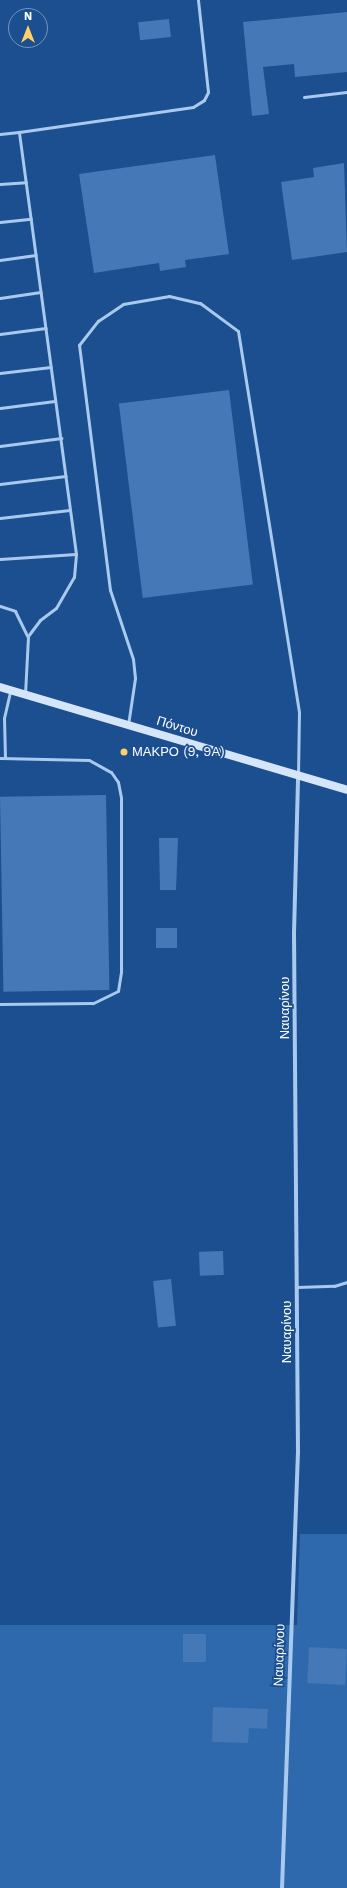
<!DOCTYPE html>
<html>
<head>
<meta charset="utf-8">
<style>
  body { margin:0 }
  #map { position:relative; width:347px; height:1888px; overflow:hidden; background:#1b4f8f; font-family:"Work Sans",sans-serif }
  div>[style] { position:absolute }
  .green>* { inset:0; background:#2e69ad }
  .building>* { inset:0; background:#4478b7; transform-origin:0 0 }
  .lane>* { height:3px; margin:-1.5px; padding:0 1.5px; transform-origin:1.5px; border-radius:1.5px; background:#a9c9ee }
  .street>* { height:4px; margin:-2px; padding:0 2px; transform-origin:2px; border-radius:2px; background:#a9c9ee }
  .secondary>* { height:8px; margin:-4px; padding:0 4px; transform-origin:4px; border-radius:4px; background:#d6e6fa }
  .dots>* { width:11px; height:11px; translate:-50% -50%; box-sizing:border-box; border:2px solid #1b4f8f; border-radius:50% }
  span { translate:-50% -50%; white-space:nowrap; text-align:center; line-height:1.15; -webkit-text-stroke:3.5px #1b4f8f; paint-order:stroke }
  .street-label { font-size:13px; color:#fff }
  .poi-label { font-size:13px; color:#fff }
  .left { translate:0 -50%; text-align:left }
  .north { position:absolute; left:8px; top:8px; width:40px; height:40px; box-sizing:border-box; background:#1b4f8f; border:1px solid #7695bc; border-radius:50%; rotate:0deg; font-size:11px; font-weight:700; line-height:16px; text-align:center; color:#fff }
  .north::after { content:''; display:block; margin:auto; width:14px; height:18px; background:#ffd166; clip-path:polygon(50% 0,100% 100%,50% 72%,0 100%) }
</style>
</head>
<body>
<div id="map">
  <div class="green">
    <i style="clip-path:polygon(300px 1534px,347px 1534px,347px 1888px,0 1888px,0 1625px,297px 1625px)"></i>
  </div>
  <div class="building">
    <i style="clip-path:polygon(347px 12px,347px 72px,295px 77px,294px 64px,263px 67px,269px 114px,252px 116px,243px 22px)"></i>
    <i style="left:169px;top:19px;width:18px;height:31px;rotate:84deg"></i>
    <i style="clip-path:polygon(215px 155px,229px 254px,185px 260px,186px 267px,160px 271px,159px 263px,94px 273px,79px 174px)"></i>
    <i style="clip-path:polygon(344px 163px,347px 252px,292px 260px,281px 182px,314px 177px,313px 168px)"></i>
    <i style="left:229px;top:390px;width:196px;height:111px;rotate:83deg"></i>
    <i style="left:106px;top:795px;width:195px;height:106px;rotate:89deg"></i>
    <i style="clip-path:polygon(159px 838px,178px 838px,176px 890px,160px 890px)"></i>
    <i style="left:156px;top:928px;width:21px;height:20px"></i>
    <i style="left:223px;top:1251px;width:24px;height:24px;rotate:88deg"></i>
    <i style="left:171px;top:1279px;width:47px;height:18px;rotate:84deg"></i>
    <i style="left:183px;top:1634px;width:23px;height:28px"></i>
    <i style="left:309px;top:1647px;width:38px;height:36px;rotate:3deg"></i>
    <i style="clip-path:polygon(213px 1707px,268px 1709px,267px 1729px,249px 1728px,248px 1743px,212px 1742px)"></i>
  </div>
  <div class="lane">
    <i style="left:304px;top:97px;width:43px;rotate:-6.6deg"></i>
    <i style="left:0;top:134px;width:19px;rotate:-6deg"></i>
    <i style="left:0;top:184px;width:26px;rotate:-4deg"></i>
    <i style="left:0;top:222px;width:31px;rotate:-6deg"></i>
    <i style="left:0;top:260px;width:36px;rotate:-8deg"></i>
    <i style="left:0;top:298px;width:41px;rotate:-8.3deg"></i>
    <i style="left:0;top:334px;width:46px;rotate:-7.4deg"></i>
    <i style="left:0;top:373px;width:51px;rotate:-6.7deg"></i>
    <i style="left:0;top:408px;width:55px;rotate:-7.3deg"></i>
    <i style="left:0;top:446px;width:62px;rotate:-7.5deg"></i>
    <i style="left:0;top:484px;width:66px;rotate:-6.9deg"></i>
    <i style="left:0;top:518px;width:70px;rotate:-6.5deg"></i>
    <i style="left:0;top:559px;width:76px;rotate:-3.8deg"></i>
    <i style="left:0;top:606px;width:16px;rotate:18deg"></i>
    <i style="left:15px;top:611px;width:28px;rotate:64deg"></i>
    <i style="left:25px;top:694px;width:58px;rotate:-87deg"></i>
    <i style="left:28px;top:636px;width:20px;rotate:-53deg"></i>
    <i style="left:40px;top:620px;width:20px;rotate:-37deg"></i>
    <i style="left:56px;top:608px;width:36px;rotate:-60deg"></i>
    <i style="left:74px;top:577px;width:23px;rotate:-85deg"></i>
    <i style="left:76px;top:554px;width:426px;rotate:-97.7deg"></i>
    <i style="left:19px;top:132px;width:176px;rotate:-8.2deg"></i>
    <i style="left:193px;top:107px;width:13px;rotate:-32deg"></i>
    <i style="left:204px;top:100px;width:9px;rotate:-63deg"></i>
    <i style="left:208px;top:92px;width:93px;rotate:-96.2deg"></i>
    <i style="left:128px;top:725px;width:48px;rotate:-81.5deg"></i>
    <i style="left:135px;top:678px;width:19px;rotate:-96deg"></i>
    <i style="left:133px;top:659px;width:73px;rotate:-108.4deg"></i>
    <i style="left:110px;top:590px;width:247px;rotate:-97.2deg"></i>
    <i style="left:79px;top:345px;width:31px;rotate:-52deg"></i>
    <i style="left:98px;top:321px;width:30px;rotate:-34deg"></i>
    <i style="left:123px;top:304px;width:47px;rotate:-9.9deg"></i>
    <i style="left:169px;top:296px;width:32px;rotate:13deg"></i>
    <i style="left:200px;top:303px;width:47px;rotate:36.4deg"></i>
    <i style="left:238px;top:331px;width:386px;rotate:80.9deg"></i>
    <i style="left:299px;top:712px;width:62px;rotate:90.9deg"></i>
    <i style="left:0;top:758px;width:89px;rotate:1.3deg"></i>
    <i style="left:89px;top:760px;width:25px;rotate:29deg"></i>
    <i style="left:111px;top:772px;width:12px;rotate:55deg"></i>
    <i style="left:118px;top:782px;width:16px;rotate:79deg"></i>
    <i style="left:121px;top:798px;width:174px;rotate:90deg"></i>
    <i style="left:121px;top:972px;width:19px;rotate:99deg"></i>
    <i style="left:118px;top:991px;width:28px;rotate:154deg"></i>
    <i style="left:93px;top:1003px;width:93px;rotate:179.4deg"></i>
    <i style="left:5px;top:758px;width:40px;rotate:-91.4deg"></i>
    <i style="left:4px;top:718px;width:27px;rotate:-77deg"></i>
    <i style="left:297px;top:1287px;width:37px;rotate:-2deg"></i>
    <i style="left:334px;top:1286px;width:14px;rotate:-17deg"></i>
  </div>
  <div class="street">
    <i style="left:282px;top:1888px;width:435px;rotate:-87.9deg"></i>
    <i style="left:298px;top:1453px;width:520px;rotate:-90.44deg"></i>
    <i style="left:294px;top:933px;width:157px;rotate:-88.5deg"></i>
  </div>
  <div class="secondary">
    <i style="left:0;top:687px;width:362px;rotate:16.5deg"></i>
  </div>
  <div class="dots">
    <i style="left:124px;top:752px;background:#ffd166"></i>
  </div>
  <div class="street-label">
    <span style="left:177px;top:727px;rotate:17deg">Πόντου</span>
    <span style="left:285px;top:1008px;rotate:-90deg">Ναυαρίνου</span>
    <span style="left:287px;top:1332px;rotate:-90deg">Ναυαρίνου</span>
    <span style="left:280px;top:1655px;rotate:-88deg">Ναυαρίνου</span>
  </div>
  <div class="poi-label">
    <span class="left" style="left:132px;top:752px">ΜΑΚΡΟ (9, 9Α)</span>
  </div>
  <div class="north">N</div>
</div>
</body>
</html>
